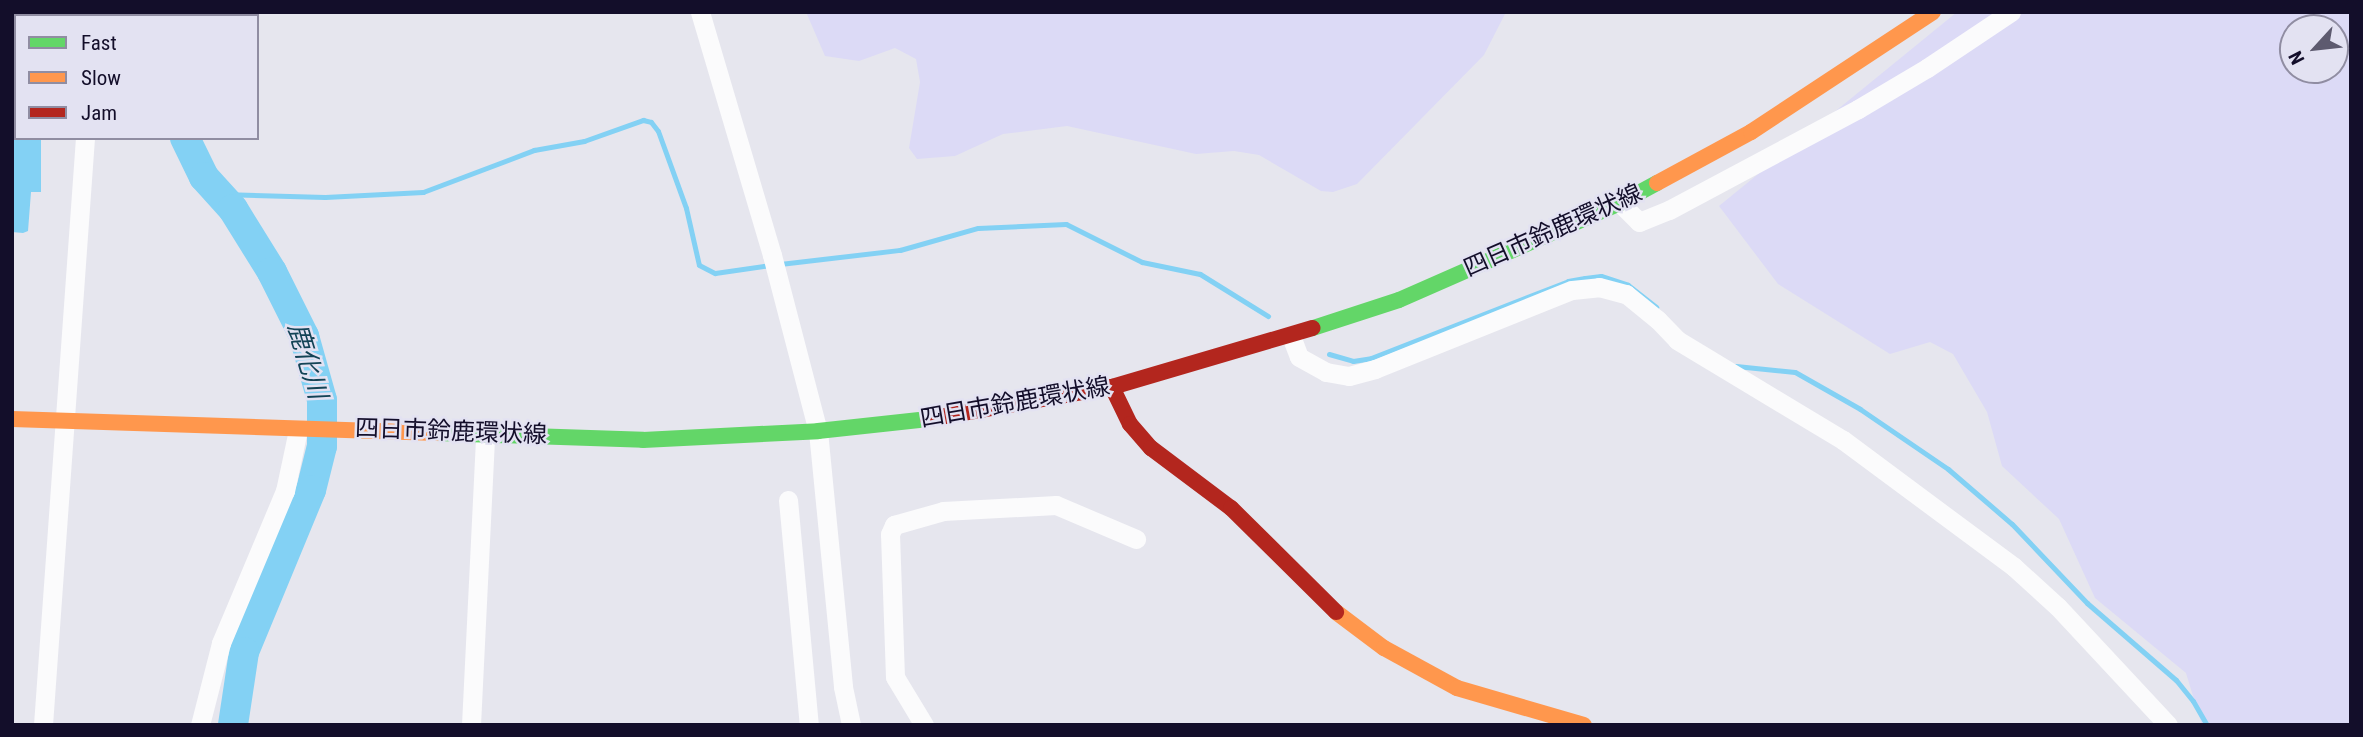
<!DOCTYPE html>
<html>
<head>
<meta charset="utf-8">
<style>
  body { margin:0 }
  #map { position:relative; width:2363px; height:737px; overflow:hidden; background:#e6e6ee; font-family:"Roboto Condensed","Noto Sans JP",sans-serif }
  div>[style] { position:absolute }
  .green>* { inset:0; background:#dcdaf6 }
  .water>* { inset:0; background:#83d1f4 }
  .stream>* { height:5px; margin:-2.5px; padding:0 2.5px; transform-origin:2.5px; border-radius:2.5px; background:#83d1f4 }
  .river>* { height:30px; margin:-15px; padding:0 15px; transform-origin:15px; border-radius:15px; background:#83d1f4 }
  .street>* { height:19px; margin:-9.5px; padding:0 9.5px; transform-origin:9.5px; border-radius:9.5px; background:#fbfbfc }
  .fast>* { height:16px; margin:-8px; padding:0 8px; transform-origin:8px; border-radius:8px; background:#63d668 }
  .slow>* { height:16px; margin:-8px; padding:0 8px; transform-origin:8px; border-radius:8px; background:#ff974d }
  .jam>* { height:16px; margin:-8px; padding:0 8px; transform-origin:8px; border-radius:8px; background:#b3261e }
  span { translate:-50% -50%; white-space:nowrap; text-align:center; line-height:1.15; -webkit-text-stroke:5px #e3e2f2; paint-order:stroke }
  .street-label { font-size:24px; color:#130e2a }
  .water-label { font-size:26px; color:#134356; font-style:italic }
  .frame { position:absolute; inset:0; border:14px solid #130e2a; pointer-events:none }
  .legend { position:absolute; left:14px; top:14px; width:245px; height:126px; box-sizing:border-box; background:#e3e2f2; border:2px solid #908da2; margin:0; padding:9px 12px; list-style:none; font-size:21px; color:#130e2a }
  .legend li { display:flex; align-items:center; gap:14px; height:35px }
  .legend b { width:35px; border:2px solid #908da2 }
  .north { position:absolute; left:2279px; top:14px; width:70px; height:70px; box-sizing:border-box; background:#e3e2f2; border:2px solid #908da2; border-radius:50%; rotate:243deg; font-size:19px; font-weight:700; line-height:28px; text-align:center; color:#130e2a }
  .north::after { content:''; display:block; margin:auto; width:24px; height:32px; background:#5d5a6f; clip-path:polygon(50% 0,100% 100%,50% 72%,0 100%) }
</style>
</head>
<body>
<div id="map">
  <div class="green">
    <i style="clip-path:polygon(806px 12px,1506px 12px,1484px 55px,1357px 184px,1333px 192px,1321px 191px,1259px 155px,1234px 151px,1196px 154px,1067px 126px,1003px 134px,955px 156px,917px 159px,909px 148px,920px 82px,916px 59px,895px 48px,859px 61px,825px 56px)"></i>
    <i style="clip-path:polygon(evenodd,1957px 12px,2351px 12px,2351px 725px,2202px 725px,2186px 673px,2095px 598px,2059px 519px,2002px 466px,1987px 412px,1953px 354px,1930px 342px,1890px 354px,1778px 284px,1719px 206px,1957px 12px,2293px 28px,2335px 28px,2335px 70px,2293px 70px,2293px 28px)"></i>
  </div>
  <div class="water">
    <i style="clip-path:polygon(12px 47px,16px 47px,16px 138px,41px 138px,41px 192px,31px 192px,28px 231px,23px 233px,12px 232px)"></i>
  </div>
  <div class="stream">
    <i style="left:221px;top:194px;width:104px;rotate:1.7deg"></i>
    <i style="left:325px;top:197px;width:98px;rotate:-2.9deg"></i>
    <i style="left:423px;top:192px;width:119px;rotate:-20.7deg"></i>
    <i style="left:534px;top:150px;width:51px;rotate:-10.2deg"></i>
    <i style="left:584px;top:141px;width:63px;rotate:-19.6deg"></i>
    <i style="left:643px;top:120px;width:8px;rotate:14deg"></i>
    <i style="left:651px;top:122px;width:11px;rotate:52deg"></i>
    <i style="left:658px;top:131px;width:82px;rotate:70deg"></i>
    <i style="left:686px;top:208px;width:58px;rotate:77.2deg"></i>
    <i style="left:699px;top:265px;width:18px;rotate:27deg"></i>
    <i style="left:715px;top:273px;width:56px;rotate:-8.3deg"></i>
    <i style="left:780px;top:264px;width:121px;rotate:-6.7deg"></i>
    <i style="left:900px;top:250px;width:81px;rotate:-15.8deg"></i>
    <i style="left:978px;top:228px;width:88px;rotate:-2.6deg"></i>
    <i style="left:1066px;top:224px;width:85px;rotate:26.6deg"></i>
    <i style="left:1142px;top:262px;width:59px;rotate:11.7deg"></i>
    <i style="left:1200px;top:274px;width:80px;rotate:31.7deg"></i>
    <i style="left:1329px;top:354px;width:25px;rotate:16deg"></i>
    <i style="left:1353px;top:361px;width:18px;rotate:-9deg"></i>
    <i style="left:1371px;top:358px;width:212px;rotate:-21.3deg"></i>
    <i style="left:1568px;top:281px;width:17px;rotate:-10deg"></i>
    <i style="left:1585px;top:278px;width:16px;rotate:-7deg"></i>
    <i style="left:1601px;top:276px;width:28px;rotate:18deg"></i>
    <i style="left:1628px;top:285px;width:36px;rotate:38deg"></i>
    <i style="left:1736px;top:366px;width:59px;rotate:5.8deg"></i>
    <i style="left:1795px;top:372px;width:75px;rotate:29.6deg"></i>
    <i style="left:1860px;top:409px;width:107px;rotate:34.3deg"></i>
    <i style="left:1948px;top:469px;width:84px;rotate:40.7deg"></i>
    <i style="left:2012px;top:524px;width:109px;rotate:46.5deg"></i>
    <i style="left:2087px;top:603px;width:118px;rotate:40.9deg"></i>
    <i style="left:2176px;top:680px;width:27px;rotate:51deg"></i>
    <i style="left:2193px;top:701px;width:28px;rotate:60deg"></i>
  </div>
  <div class="river">
    <i style="left:155px;top:12px;width:4px;rotate:90deg"></i>
    <i style="left:185px;top:138px;width:43px;rotate:64deg"></i>
    <i style="left:204px;top:177px;width:43px;rotate:47.8deg"></i>
    <i style="left:233px;top:209px;width:74px;rotate:58.2deg"></i>
    <i style="left:272px;top:272px;width:72px;rotate:63.4deg"></i>
    <i style="left:304px;top:336px;width:66px;rotate:74.3deg"></i>
    <i style="left:322px;top:400px;width:46px;rotate:90deg"></i>
    <i style="left:322px;top:446px;width:45px;rotate:104deg"></i>
    <i style="left:311px;top:490px;width:175px;rotate:112.5deg"></i>
    <i style="left:244px;top:652px;width:74px;rotate:98.6deg"></i>
  </div>
  <div class="street">
    <i style="left:22px;top:12px;width:4px;rotate:90deg"></i>
    <i style="left:82px;top:12px;width:4px;rotate:90deg"></i>
    <i style="left:700px;top:12px;width:253px;rotate:73.5deg"></i>
    <i style="left:772px;top:255px;width:182px;rotate:75.4deg"></i>
    <i style="left:818px;top:431px;width:257px;rotate:84.4deg"></i>
    <i style="left:843px;top:687px;width:39px;rotate:78deg"></i>
    <i style="left:1620px;top:203px;width:27px;rotate:45deg"></i>
    <i style="left:1639px;top:222px;width:32px;rotate:-22deg"></i>
    <i style="left:1669px;top:210px;width:214px;rotate:-28.1deg"></i>
    <i style="left:1858px;top:109px;width:80px;rotate:-30.7deg"></i>
    <i style="left:1927px;top:68px;width:101px;rotate:-33.7deg"></i>
    <i style="left:1291px;top:336px;width:22px;rotate:69deg"></i>
    <i style="left:1299px;top:357px;width:31px;rotate:29deg"></i>
    <i style="left:1326px;top:372px;width:23px;rotate:10deg"></i>
    <i style="left:1349px;top:376px;width:27px;rotate:-15deg"></i>
    <i style="left:1375px;top:369px;width:212px;rotate:-21.9deg"></i>
    <i style="left:1572px;top:290px;width:27px;rotate:-6deg"></i>
    <i style="left:1599px;top:287px;width:28px;rotate:15deg"></i>
    <i style="left:1626px;top:294px;width:41px;rotate:39.1deg"></i>
    <i style="left:1658px;top:320px;width:28px;rotate:46deg"></i>
    <i style="left:1677px;top:340px;width:194px;rotate:31.1deg"></i>
    <i style="left:1843px;top:440px;width:213px;rotate:36.6deg"></i>
    <i style="left:2014px;top:567px;width:59px;rotate:42.3deg"></i>
    <i style="left:2058px;top:607px;width:161px;rotate:47deg"></i>
    <i style="left:788px;top:500px;width:226px;rotate:84.7deg"></i>
    <i style="left:43px;top:725px;width:589px;rotate:-85.91deg"></i>
    <i style="left:200px;top:725px;width:85px;rotate:-75.6deg"></i>
    <i style="left:221px;top:643px;width:165px;rotate:-67.2deg"></i>
    <i style="left:285px;top:491px;width:62px;rotate:-78deg"></i>
    <i style="left:471px;top:725px;width:290px;rotate:-87.2deg"></i>
    <i style="left:924px;top:725px;width:56px;rotate:-121.1deg"></i>
    <i style="left:895px;top:677px;width:143px;rotate:-92deg"></i>
    <i style="left:890px;top:534px;width:10px;rotate:-66deg"></i>
    <i style="left:894px;top:525px;width:51px;rotate:-15.9deg"></i>
    <i style="left:943px;top:511px;width:113px;rotate:-3deg"></i>
    <i style="left:1056px;top:505px;width:87px;rotate:23deg"></i>
  </div>
  <div class="fast">
    <i style="left:1313px;top:328px;width:90px;rotate:-18deg"></i>
    <i style="left:1399px;top:300px;width:241px;rotate:-23.7deg"></i>
    <i style="left:1620px;top:203px;width:42px;rotate:-28.4deg"></i>
    <i style="left:437px;top:433px;width:206px;rotate:1.9deg"></i>
    <i style="left:643px;top:440px;width:175px;rotate:-2.9deg"></i>
    <i style="left:818px;top:431px;width:111px;rotate:-6.2deg"></i>
  </div>
  <div class="slow">
    <i style="left:1657px;top:183px;width:107px;rotate:-28.5deg"></i>
    <i style="left:1751px;top:132px;width:218px;rotate:-33.4deg"></i>
    <i style="left:12px;top:419px;width:425px;rotate:1.9deg"></i>
    <i style="left:1336px;top:612px;width:60px;rotate:36.9deg"></i>
    <i style="left:1384px;top:648px;width:83px;rotate:28.7deg"></i>
    <i style="left:1457px;top:688px;width:132px;rotate:16.2deg"></i>
  </div>
  <div class="jam">
    <i style="left:1112px;top:387px;width:41px;rotate:64.1deg"></i>
    <i style="left:1130px;top:424px;width:32px;rotate:49deg"></i>
    <i style="left:1151px;top:448px;width:100px;rotate:36.9deg"></i>
    <i style="left:1231px;top:508px;width:148px;rotate:44.7deg"></i>
    <i style="left:928px;top:419px;width:187px;rotate:-9.9deg"></i>
    <i style="left:1112px;top:387px;width:209px;rotate:-16.4deg"></i>
  </div>
  <div class="street-label">
    <span style="left:1553px;top:231px;rotate:-24deg">四日市鈴鹿環状線</span>
    <span style="left:1015px;top:403px;rotate:-10deg">四日市鈴鹿環状線</span>
    <span style="left:451px;top:432px;rotate:2deg">四日市鈴鹿環状線</span>
  </div>
  <div class="water-label">
    <span style="left:307px;top:361px;rotate:73deg">鹿化川</span>
  </div>
  <div class="frame"></div>
  <ul class="legend">
  <li><b style="height:9px;background:#63d668"></b>Fast</li>
  <li><b style="height:9px;background:#ff974d"></b>Slow</li>
  <li><b style="height:9px;background:#b3261e"></b>Jam</li>
  </ul>
  <div class="north">N</div>
</div>
</body>
</html>
